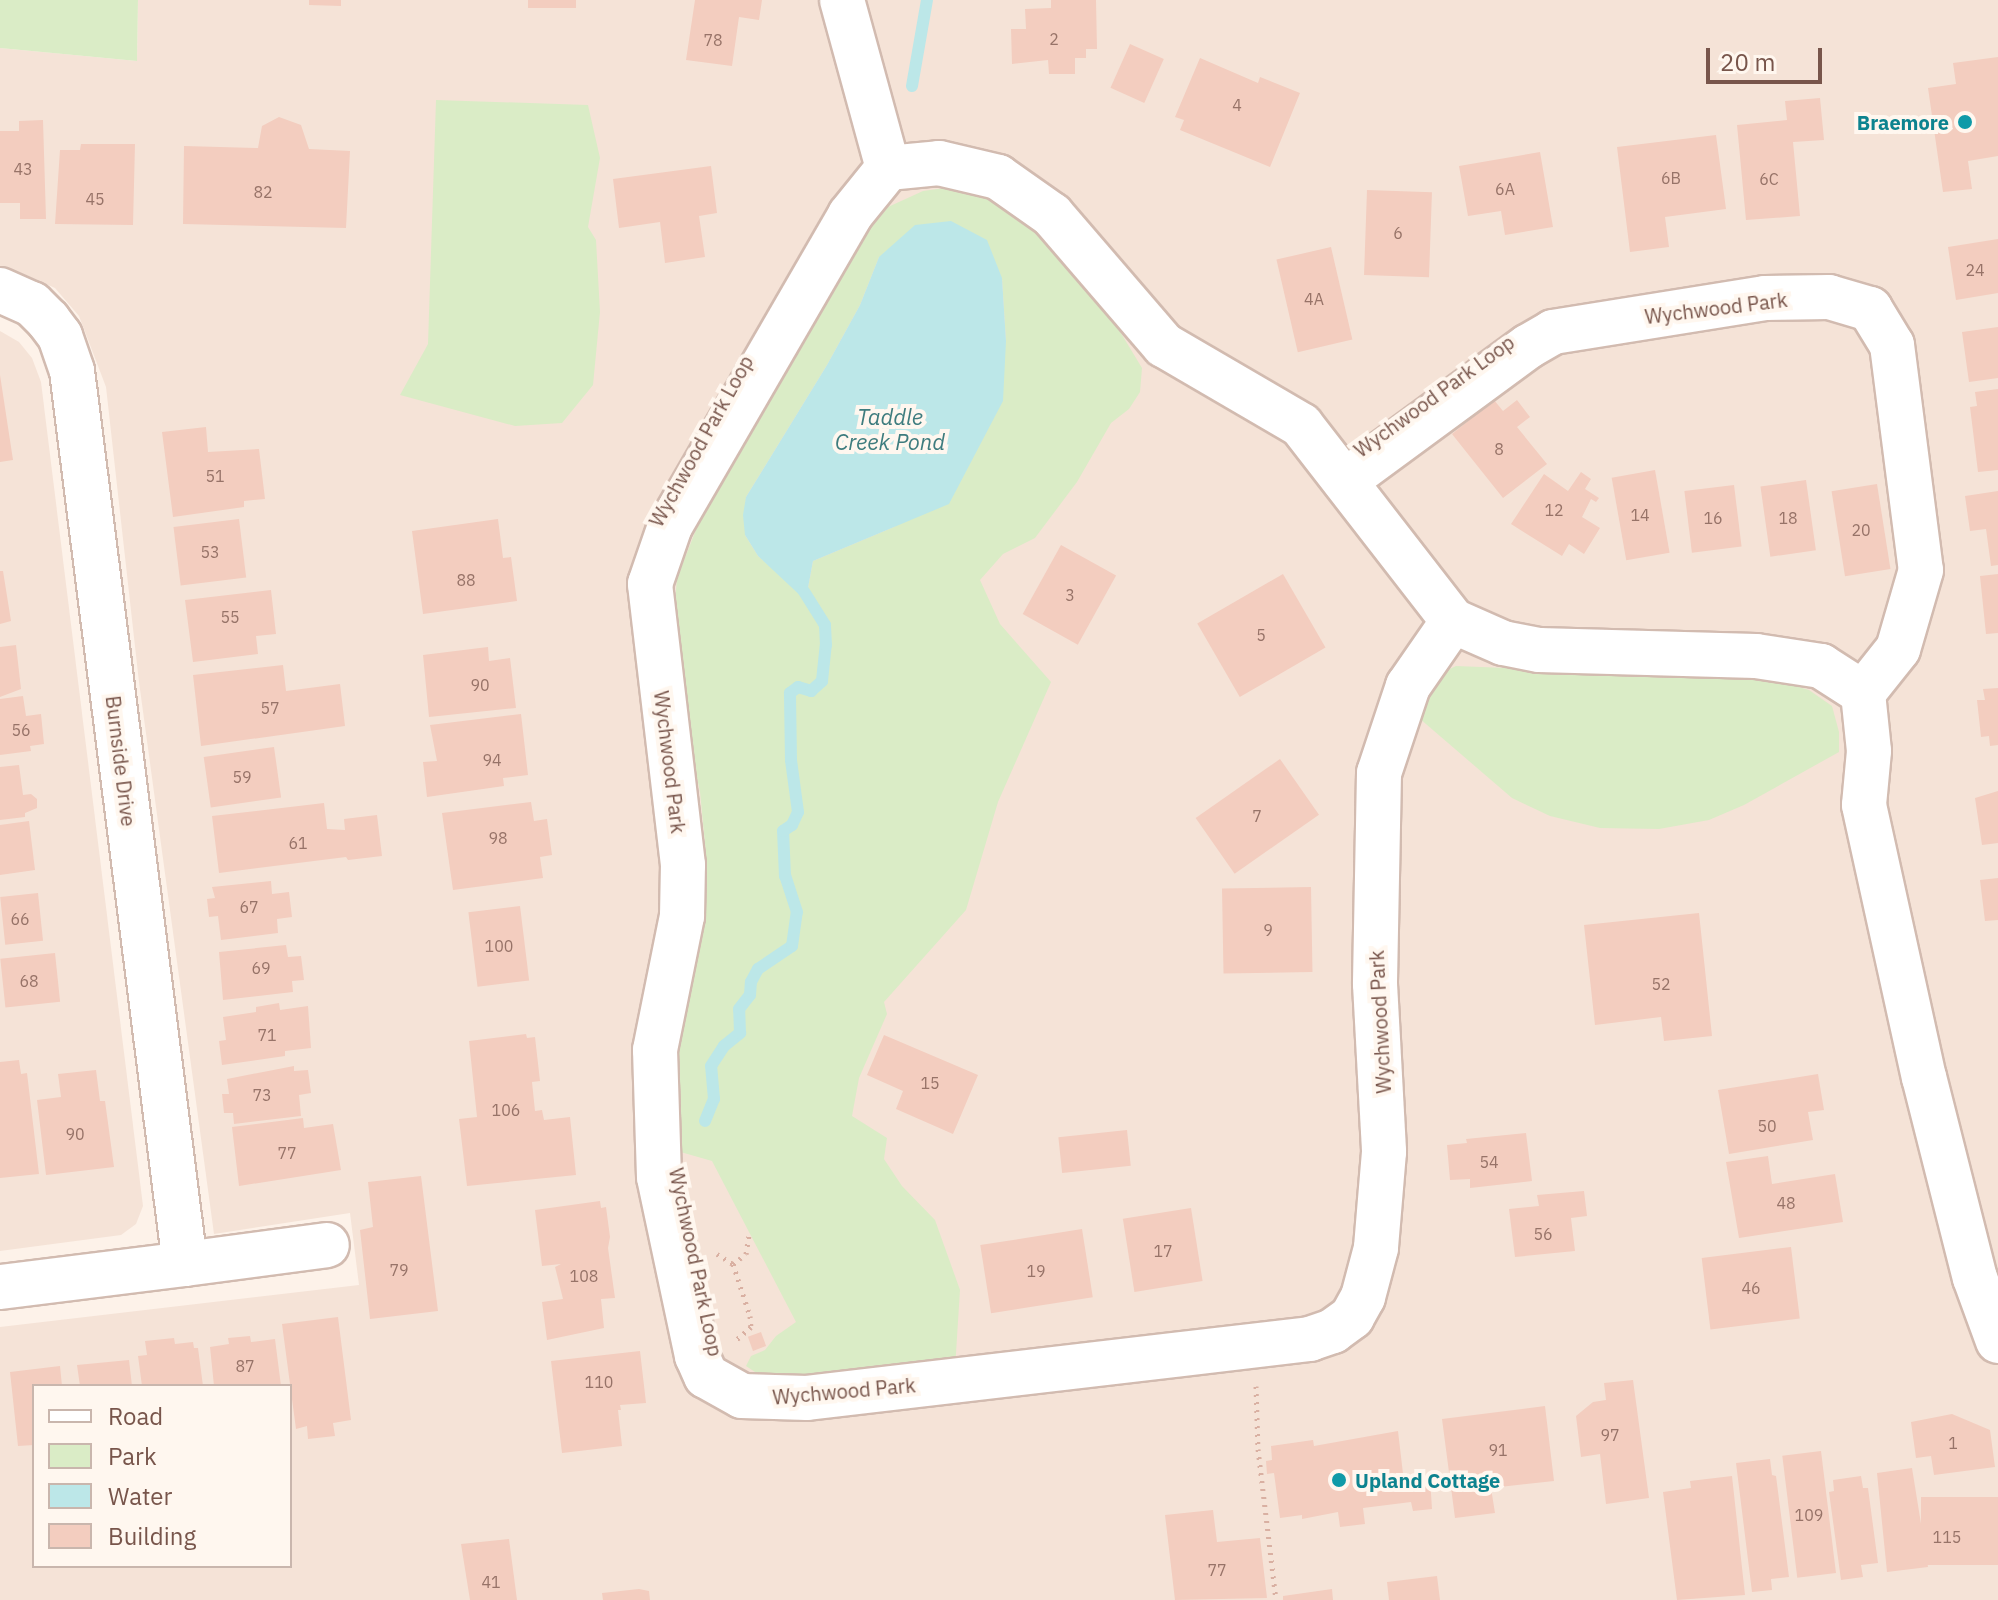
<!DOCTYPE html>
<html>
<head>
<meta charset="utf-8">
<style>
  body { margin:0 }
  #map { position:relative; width:1998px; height:1600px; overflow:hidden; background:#fdf2e9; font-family:"IBM Plex Sans",sans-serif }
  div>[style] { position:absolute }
  .residential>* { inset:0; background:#f5e3d7 }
  .green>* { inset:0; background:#daecc6 }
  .water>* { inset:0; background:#bce7e8 }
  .stream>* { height:12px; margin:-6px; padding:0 6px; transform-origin:6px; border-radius:6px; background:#bce7e8 }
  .building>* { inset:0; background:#f3cdbf; transform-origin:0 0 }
  .path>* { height:5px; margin-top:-2.5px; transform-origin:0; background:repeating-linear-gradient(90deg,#d9b0a2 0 2px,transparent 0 8px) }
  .roads { filter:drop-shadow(2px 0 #d2bbb0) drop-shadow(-2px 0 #d2bbb0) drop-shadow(0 2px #d2bbb0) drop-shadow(0 -2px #d2bbb0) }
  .street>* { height:44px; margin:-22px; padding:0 22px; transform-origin:22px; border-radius:22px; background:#fff }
  .dots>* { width:22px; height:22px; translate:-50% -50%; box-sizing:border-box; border:4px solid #fff7ef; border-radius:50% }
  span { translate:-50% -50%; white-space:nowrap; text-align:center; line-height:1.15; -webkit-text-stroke:8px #fff7ef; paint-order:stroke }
  .number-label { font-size:16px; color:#977368 }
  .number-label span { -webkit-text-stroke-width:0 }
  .culture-label { font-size:20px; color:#0d838f; font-weight:700 }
  .right { translate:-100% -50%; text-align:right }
  .left { translate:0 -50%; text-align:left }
  .street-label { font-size:20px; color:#78554b }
  .water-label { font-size:22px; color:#3e7c7e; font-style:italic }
  .legend { position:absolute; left:32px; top:1384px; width:260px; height:184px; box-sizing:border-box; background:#fff7ef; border:2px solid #c9b6ad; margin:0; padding:10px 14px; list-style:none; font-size:24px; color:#78554b }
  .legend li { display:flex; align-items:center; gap:16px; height:40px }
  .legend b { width:40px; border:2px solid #c9b6ad }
  .scale { position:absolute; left:1706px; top:48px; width:116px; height:36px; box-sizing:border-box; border:4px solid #78554b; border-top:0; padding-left:10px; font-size:24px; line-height:28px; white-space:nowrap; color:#78554b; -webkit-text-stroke:6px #fff7ef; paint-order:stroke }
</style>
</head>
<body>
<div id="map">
  <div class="residential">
    <i style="clip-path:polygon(evenodd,138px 0,1998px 0,1998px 1600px,0 1600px,0 1327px,359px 1285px,350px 1213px,214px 1234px,139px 682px,106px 387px,79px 316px,55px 288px,19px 272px,0 269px,0 48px,137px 61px,138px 0,34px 1386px,290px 1386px,290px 1566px,34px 1566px,34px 1386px)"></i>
    <i style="clip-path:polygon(0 331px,19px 342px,32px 358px,41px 382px,143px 1206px,136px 1224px,121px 1235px,0 1251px)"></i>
  </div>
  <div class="green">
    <i style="clip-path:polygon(0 0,138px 0,137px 61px,0 48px)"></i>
    <i style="clip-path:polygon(436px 100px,588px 105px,600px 158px,588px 227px,596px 240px,600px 312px,593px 385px,562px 423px,515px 426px,400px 395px,428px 344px)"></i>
    <i style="clip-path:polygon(evenodd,952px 187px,985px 193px,1048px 240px,1110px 315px,1142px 368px,1140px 392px,1129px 409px,1111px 423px,1077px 482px,1035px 538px,1003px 554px,980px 580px,1000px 624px,1051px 682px,998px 802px,966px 910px,884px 1002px,887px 1014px,859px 1078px,852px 1116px,887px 1138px,884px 1159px,902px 1186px,935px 1220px,960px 1290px,955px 1369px,764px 1378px,746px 1366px,751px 1356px,765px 1350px,776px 1336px,796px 1322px,712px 1161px,677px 1151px,677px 1037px,703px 913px,706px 854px,700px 792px,678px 687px,674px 613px,677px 578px,701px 517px,852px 251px,888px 207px,923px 191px,952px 187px,879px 257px,1002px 278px,1006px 341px,894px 527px,813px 561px,808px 588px,811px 602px,758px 556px,745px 535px,746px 497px,827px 365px,860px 305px,879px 257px)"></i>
    <i style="clip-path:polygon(1456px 666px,1768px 678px,1809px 690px,1832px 706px,1839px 732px,1839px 752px,1744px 805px,1709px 820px,1659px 829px,1600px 828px,1550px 816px,1512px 798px,1412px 712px,1429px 679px)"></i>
  </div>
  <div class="water">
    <i style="clip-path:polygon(951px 221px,987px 240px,1002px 278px,1006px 341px,1003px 401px,949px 504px,813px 561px,808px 588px,812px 602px,805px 600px,758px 556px,745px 535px,743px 515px,746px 497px,827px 365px,860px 305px,879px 257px,915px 225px)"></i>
  </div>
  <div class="stream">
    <i style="left:912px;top:86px;width:87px;rotate:-80.1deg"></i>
    <i style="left:705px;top:1121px;width:24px;rotate:-68deg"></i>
    <i style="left:714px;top:1099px;width:33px;rotate:-95deg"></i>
    <i style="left:711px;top:1066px;width:24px;rotate:-57deg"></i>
    <i style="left:724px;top:1046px;width:21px;rotate:-39deg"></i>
    <i style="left:740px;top:1033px;width:24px;rotate:-92deg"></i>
    <i style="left:739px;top:1009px;width:18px;rotate:-52deg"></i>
    <i style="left:750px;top:995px;width:13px;rotate:-86deg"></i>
    <i style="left:751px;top:982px;width:15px;rotate:-62deg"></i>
    <i style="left:758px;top:969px;width:41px;rotate:-34.1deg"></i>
    <i style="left:792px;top:946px;width:34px;rotate:-82deg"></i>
    <i style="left:797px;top:912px;width:38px;rotate:-108deg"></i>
    <i style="left:785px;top:876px;width:45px;rotate:-92.5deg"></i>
    <i style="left:783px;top:831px;width:11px;rotate:-34deg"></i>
    <i style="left:792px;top:825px;width:14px;rotate:-65deg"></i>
    <i style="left:798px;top:812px;width:52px;rotate:-97.7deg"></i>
    <i style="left:791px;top:760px;width:67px;rotate:-90.9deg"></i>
    <i style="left:790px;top:693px;width:10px;rotate:-37deg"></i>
    <i style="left:798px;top:687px;width:14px;rotate:17deg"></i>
    <i style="left:811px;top:691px;width:15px;rotate:-42deg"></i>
    <i style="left:822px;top:681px;width:36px;rotate:-84deg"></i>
    <i style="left:826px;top:645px;width:20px;rotate:-93deg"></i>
    <i style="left:825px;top:625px;width:40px;rotate:-122deg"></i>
  </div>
  <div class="building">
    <i style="clip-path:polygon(309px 0,341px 0,341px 6px,309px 5px)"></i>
    <i style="left:528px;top:0;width:48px;height:8px"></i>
    <i style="clip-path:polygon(695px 0,762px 0,759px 20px,739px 17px,732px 66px,686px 60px)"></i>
    <i style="clip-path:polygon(1051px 0,1096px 0,1097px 49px,1086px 49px,1086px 58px,1075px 58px,1075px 74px,1049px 74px,1048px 60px,1012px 64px,1011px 29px,1026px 29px,1025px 9px,1051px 8px)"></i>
    <i style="left:1130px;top:44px;width:37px;height:48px;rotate:24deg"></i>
    <i style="clip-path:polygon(1998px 57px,1998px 156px,1968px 161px,1972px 189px,1943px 192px,1928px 88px,1956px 84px,1953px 63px)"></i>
    <i style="clip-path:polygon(1200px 58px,1258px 83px,1260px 77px,1300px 93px,1270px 167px,1180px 130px,1184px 120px,1175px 117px)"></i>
    <i style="clip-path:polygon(1820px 98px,1824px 140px,1793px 142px,1800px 216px,1746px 220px,1737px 125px,1787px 120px,1785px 101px)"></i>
    <i style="clip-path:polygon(279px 117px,301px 125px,309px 149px,350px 151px,346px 228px,183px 224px,184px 146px,258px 148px,262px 126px)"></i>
    <i style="clip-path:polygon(43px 120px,46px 219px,20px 219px,20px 203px,0 203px,0 131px,19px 131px,19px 121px)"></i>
    <i style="clip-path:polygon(1716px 135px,1726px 209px,1665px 217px,1669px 247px,1630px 252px,1617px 147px)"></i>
    <i style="clip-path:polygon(81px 144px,135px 144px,133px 225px,55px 224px,60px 150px,80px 150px)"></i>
    <i style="clip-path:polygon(1540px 152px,1553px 227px,1505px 235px,1501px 211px,1468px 216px,1459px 166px)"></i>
    <i style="clip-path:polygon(711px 166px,717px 213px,699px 216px,705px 257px,665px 263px,660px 222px,619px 228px,613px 179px)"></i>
    <i style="left:1367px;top:190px;width:65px;height:85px;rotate:2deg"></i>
    <i style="clip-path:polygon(1998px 239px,1998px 293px,1956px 300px,1948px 247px)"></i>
    <i style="left:1331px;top:247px;width:95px;height:56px;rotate:77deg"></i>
    <i style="clip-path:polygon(1998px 327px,1998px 378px,1969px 382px,1962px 332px)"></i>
    <i style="clip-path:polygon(0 375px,13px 460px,0 462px)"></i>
    <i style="clip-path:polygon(1998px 389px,1998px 470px,1978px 472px,1970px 407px,1977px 406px,1975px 392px)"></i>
    <i style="clip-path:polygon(1494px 400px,1503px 411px,1517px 400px,1530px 417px,1517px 427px,1547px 464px,1503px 498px,1452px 434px)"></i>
    <i style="clip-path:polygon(206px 427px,208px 452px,259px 449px,265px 499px,244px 501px,244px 507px,173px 517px,162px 432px)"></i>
    <i style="left:1655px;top:470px;width:84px;height:44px;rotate:80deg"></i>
    <i style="clip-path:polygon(1581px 472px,1591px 479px,1585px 489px,1599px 498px,1596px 502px,1591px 499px,1582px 517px,1600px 528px,1584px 554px,1569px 544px,1562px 556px,1511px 524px,1544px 474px,1568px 491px)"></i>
    <i style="left:1806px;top:480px;width:71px;height:46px;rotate:82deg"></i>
    <i style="left:1877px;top:484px;width:86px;height:46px;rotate:81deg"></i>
    <i style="left:1734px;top:485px;width:62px;height:50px;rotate:83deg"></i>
    <i style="clip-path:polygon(1998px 491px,1998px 565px,1991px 566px,1986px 529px,1970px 531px,1965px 496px)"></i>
    <i style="left:239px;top:519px;width:59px;height:66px;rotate:83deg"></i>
    <i style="clip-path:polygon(498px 519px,503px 558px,511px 557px,517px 601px,423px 614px,412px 531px)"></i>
    <i style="left:1061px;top:545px;width:63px;height:79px;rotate:29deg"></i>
    <i style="clip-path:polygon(0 571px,3px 571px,11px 621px,0 624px)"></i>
    <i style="left:1283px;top:574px;width:85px;height:99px;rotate:60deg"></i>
    <i style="clip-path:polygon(1998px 574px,1998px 633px,1986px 634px,1980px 576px)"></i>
    <i style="clip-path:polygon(271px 590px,276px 634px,256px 636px,258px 654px,193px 662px,185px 600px)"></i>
    <i style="clip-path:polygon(16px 645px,21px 689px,0 697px,0 647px)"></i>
    <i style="clip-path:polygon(488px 647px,489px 661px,510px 658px,516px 708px,429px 717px,423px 655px)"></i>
    <i style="clip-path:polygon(283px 665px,286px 691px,340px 684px,345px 726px,201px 746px,193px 675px)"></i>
    <i style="clip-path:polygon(1998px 688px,1998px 745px,1990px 746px,1989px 736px,1981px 737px,1977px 700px,1985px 700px,1983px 689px)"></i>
    <i style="clip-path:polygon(23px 696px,26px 716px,41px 714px,44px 744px,30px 746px,31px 751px,0 755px,0 699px)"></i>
    <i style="clip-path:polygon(521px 714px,528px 775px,503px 778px,504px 786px,427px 797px,423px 762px,437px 761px,430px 725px)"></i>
    <i style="left:274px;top:747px;width:51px;height:71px;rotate:82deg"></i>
    <i style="left:1280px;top:759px;width:68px;height:103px;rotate:55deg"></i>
    <i style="clip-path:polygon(19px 765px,23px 795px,31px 794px,37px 799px,37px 808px,25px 813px,25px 817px,0 820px,0 767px)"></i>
    <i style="clip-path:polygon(1998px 791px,1998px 843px,1982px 845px,1975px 798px)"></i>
    <i style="clip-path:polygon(531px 802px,534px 821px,547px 819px,552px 855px,540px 857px,543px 878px,453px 890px,442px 813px)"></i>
    <i style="clip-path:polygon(324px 803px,327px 829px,345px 830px,344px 819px,377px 815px,382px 856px,348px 860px,346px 857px,219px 873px,212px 816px)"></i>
    <i style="clip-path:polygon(29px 821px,35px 870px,0 875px,0 825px)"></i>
    <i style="clip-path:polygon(1998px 878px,1998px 920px,1985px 921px,1980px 880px)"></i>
    <i style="clip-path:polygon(271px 881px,272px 894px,289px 892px,292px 917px,277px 919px,278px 933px,221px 940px,218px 916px,209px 917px,207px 899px,215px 898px,212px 887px)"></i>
    <i style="left:1311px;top:887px;width:85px;height:89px;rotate:89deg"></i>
    <i style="left:38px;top:893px;width:48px;height:38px;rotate:84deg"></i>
    <i style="left:520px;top:906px;width:75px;height:52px;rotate:83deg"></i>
    <i style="clip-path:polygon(1699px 913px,1712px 1036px,1664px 1041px,1661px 1017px,1595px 1025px,1584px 925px)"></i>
    <i style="clip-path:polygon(286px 945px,288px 957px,301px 956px,304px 980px,292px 981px,293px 992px,223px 1000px,219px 952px)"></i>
    <i style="left:55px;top:953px;width:49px;height:55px;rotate:84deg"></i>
    <i style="clip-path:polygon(279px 1003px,280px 1010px,308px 1006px,311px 1048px,285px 1051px,285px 1056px,222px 1065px,219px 1041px,226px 1040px,223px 1017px,256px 1012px,256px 1007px)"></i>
    <i style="clip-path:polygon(526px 1034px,527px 1038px,535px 1037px,540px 1081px,532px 1082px,535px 1111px,542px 1110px,544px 1120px,570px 1117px,576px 1175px,467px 1186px,459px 1119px,477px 1117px,469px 1041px)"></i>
    <i style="clip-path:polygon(884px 1035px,978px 1075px,953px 1134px,896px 1109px,903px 1091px,867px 1075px)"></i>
    <i style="clip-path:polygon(19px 1060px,21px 1074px,27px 1073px,39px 1174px,0 1178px,0 1062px)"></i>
    <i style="clip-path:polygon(294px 1066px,294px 1071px,308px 1070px,311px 1093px,299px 1095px,301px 1116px,234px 1124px,233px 1113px,224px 1113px,222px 1094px,229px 1094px,227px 1079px)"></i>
    <i style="clip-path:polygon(96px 1070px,100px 1101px,105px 1101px,114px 1167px,46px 1175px,37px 1100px,61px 1097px,58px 1074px)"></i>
    <i style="clip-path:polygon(1818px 1074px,1824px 1110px,1808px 1112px,1813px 1140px,1729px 1154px,1718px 1090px)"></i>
    <i style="clip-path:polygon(303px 1118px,304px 1128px,333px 1124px,341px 1170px,239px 1186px,232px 1127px)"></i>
    <i style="left:1127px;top:1130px;width:36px;height:69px;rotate:84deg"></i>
    <i style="clip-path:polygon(1526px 1133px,1532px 1181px,1470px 1188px,1470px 1179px,1450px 1180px,1447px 1145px,1467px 1143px,1466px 1139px)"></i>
    <i style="clip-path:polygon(1768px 1156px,1772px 1184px,1835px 1174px,1843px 1222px,1739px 1238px,1726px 1162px)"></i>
    <i style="clip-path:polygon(421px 1176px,438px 1311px,370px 1319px,360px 1230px,373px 1227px,368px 1182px)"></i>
    <i style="clip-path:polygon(1584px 1191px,1587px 1216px,1571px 1218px,1575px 1251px,1515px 1257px,1509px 1209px,1539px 1206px,1537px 1195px)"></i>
    <i style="clip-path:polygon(600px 1201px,601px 1208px,606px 1207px,610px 1237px,608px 1248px,615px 1298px,601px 1299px,604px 1328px,547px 1340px,542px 1302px,563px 1299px,555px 1267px,561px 1264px,542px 1266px,535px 1210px)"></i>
    <i style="left:1191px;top:1208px;width:74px;height:69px;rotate:81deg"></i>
    <i style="left:1082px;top:1229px;width:69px;height:103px;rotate:81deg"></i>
    <i style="left:1791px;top:1247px;width:72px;height:90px;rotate:83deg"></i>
    <i style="clip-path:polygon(338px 1317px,351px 1420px,333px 1423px,335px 1436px,308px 1439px,307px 1426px,296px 1429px,282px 1324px)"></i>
    <i style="left:761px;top:1332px;width:15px;height:14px;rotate:70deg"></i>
    <i style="clip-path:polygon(250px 1336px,251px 1342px,275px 1339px,281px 1386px,214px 1386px,210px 1347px,229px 1344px,228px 1338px)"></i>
    <i style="clip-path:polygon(174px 1338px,175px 1344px,193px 1342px,194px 1348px,198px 1348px,203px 1386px,142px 1386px,138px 1356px,147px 1355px,145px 1341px)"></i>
    <i style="clip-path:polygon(640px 1351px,646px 1403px,620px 1405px,621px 1410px,618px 1410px,622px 1446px,562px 1453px,551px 1361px)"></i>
    <i style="clip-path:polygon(129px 1360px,132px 1386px,80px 1386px,77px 1365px)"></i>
    <i style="clip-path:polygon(60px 1366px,62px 1386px,34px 1386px,34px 1445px,18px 1446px,10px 1372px)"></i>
    <i style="clip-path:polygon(1633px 1380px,1649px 1498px,1606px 1504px,1600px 1454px,1581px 1457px,1576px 1416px,1593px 1402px,1606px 1400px,1604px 1383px)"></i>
    <i style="clip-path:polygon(1545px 1406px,1554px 1481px,1491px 1488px,1495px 1513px,1455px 1518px,1442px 1419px)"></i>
    <i style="clip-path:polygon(1952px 1414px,1990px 1430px,1995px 1467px,1934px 1475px,1931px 1456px,1916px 1458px,1911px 1422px)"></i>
    <i style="clip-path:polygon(1398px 1431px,1404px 1482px,1430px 1478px,1432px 1509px,1413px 1511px,1411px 1502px,1363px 1508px,1365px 1524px,1340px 1527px,1338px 1512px,1302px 1519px,1302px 1515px,1280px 1518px,1274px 1473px,1267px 1474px,1266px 1461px,1272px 1460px,1271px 1446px,1313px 1440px,1314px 1446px)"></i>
    <i style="left:1821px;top:1451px;width:123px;height:39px;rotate:83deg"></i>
    <i style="clip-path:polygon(1770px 1459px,1772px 1475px,1776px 1476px,1789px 1577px,1771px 1579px,1772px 1590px,1752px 1592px,1736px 1463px)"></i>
    <i style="clip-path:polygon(1912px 1468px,1928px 1567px,1887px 1572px,1877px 1473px)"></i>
    <i style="clip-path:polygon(1732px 1476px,1745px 1595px,1677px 1600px,1663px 1492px,1691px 1488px,1690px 1481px)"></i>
    <i style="clip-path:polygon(1861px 1476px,1863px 1488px,1868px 1488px,1878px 1563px,1861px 1565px,1863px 1577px,1841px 1580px,1829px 1492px,1834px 1491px,1833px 1480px)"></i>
    <i style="left:1998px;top:1497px;width:68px;height:77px;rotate:90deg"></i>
    <i style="clip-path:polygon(1213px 1510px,1217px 1542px,1260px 1538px,1267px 1598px,1175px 1600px,1165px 1515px)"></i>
    <i style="clip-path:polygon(509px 1539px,517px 1600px,470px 1600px,461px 1544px)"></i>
    <i style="clip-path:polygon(1437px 1576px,1440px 1600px,1389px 1600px,1387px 1582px)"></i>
    <i style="clip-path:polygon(639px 1589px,649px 1591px,650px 1600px,603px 1600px,602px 1593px)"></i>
    <i style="clip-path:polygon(1332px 1589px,1333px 1600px,1283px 1600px,1283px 1596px)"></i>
  </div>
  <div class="path">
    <i style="left:717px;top:1254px;width:19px;rotate:32deg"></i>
    <i style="left:733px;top:1264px;width:55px;rotate:71.9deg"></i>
    <i style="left:750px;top:1316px;width:11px;rotate:85deg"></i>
    <i style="left:751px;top:1327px;width:21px;rotate:139deg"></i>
    <i style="left:733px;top:1264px;width:16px;rotate:-38deg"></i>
    <i style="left:746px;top:1254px;width:18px;rotate:-81deg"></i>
    <i style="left:1256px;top:1386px;width:63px;rotate:88.2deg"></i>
    <i style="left:1258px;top:1449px;width:152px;rotate:83.2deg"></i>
  </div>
  <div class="roads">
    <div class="street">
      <i style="left:842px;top:0;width:174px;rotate:74.7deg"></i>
      <i style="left:939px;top:163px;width:61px;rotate:13.3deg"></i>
      <i style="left:998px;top:177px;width:66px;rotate:35.1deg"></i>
      <i style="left:1052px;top:215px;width:172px;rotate:49.3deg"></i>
      <i style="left:1164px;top:345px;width:159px;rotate:30.3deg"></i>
      <i style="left:1301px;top:425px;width:248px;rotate:52.2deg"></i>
      <i style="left:1453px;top:621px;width:79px;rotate:124.7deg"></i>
      <i style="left:1408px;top:686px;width:92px;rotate:108.4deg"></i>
      <i style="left:1379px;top:773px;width:211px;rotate:91.1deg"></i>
      <i style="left:1375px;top:984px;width:168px;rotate:86.9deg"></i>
      <i style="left:1384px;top:1152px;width:96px;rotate:94.8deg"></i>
      <i style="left:1376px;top:1248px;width:51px;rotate:104.9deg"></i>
      <i style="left:1363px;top:1297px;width:23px;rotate:119deg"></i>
      <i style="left:1352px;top:1317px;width:24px;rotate:144deg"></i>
      <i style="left:1333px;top:1331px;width:24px;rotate:161deg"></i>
      <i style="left:1310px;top:1339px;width:506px;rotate:173.31deg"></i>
      <i style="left:807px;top:1398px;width:65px;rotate:-178.2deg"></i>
      <i style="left:742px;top:1396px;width:41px;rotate:-150.9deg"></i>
      <i style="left:706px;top:1376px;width:22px;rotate:-114deg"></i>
      <i style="left:697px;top:1356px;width:183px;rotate:-102deg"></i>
      <i style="left:659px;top:1177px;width:127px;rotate:-91.8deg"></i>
      <i style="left:655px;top:1050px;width:137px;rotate:-78.6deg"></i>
      <i style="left:682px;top:916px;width:51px;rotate:-88.9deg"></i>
      <i style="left:683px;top:865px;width:283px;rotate:-96.7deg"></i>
      <i style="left:650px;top:584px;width:61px;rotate:-71deg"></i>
      <i style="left:670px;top:526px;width:359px;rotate:-59.9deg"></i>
      <i style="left:850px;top:215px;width:60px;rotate:-51deg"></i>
      <i style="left:888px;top:168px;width:51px;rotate:-5.6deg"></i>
      <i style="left:0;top:290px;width:35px;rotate:24deg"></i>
      <i style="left:32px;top:304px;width:23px;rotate:45deg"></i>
      <i style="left:48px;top:320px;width:20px;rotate:53deg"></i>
      <i style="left:60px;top:336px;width:37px;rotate:71deg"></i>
      <i style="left:72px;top:371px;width:900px;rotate:82.79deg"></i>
      <i style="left:185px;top:1264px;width:186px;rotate:172.9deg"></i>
      <i style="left:1345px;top:481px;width:228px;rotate:-36.3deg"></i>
      <i style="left:1529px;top:346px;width:28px;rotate:-30deg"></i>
      <i style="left:1553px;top:332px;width:215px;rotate:-9.1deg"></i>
      <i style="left:1765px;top:298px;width:64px;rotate:-0.9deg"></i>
      <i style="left:1829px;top:297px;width:43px;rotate:16.3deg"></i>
      <i style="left:1870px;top:309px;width:42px;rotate:58.6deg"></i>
      <i style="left:1892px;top:345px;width:227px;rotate:82.7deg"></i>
      <i style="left:1921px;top:570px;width:82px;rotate:106.2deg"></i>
      <i style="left:1898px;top:649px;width:56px;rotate:128.5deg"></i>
      <i style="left:1863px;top:693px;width:58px;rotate:84.1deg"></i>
      <i style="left:1869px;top:751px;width:54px;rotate:95.3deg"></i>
      <i style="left:1864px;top:805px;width:279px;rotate:77.6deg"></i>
      <i style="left:1924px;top:1077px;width:207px;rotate:75.8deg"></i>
      <i style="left:1975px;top:1278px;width:67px;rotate:69.9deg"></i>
      <i style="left:1453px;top:621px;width:55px;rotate:23.7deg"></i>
      <i style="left:1503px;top:643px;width:37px;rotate:11deg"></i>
      <i style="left:1539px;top:650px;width:217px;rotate:1.6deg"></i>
      <i style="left:1756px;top:656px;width:66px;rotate:8.7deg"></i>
      <i style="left:1821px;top:666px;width:50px;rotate:32.7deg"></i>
      <i style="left:185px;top:1264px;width:143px;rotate:-7.6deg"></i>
    </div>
  </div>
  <div class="dots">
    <i style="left:1965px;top:122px;background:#0f9aa8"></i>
    <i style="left:1339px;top:1480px;background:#0f9aa8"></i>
  </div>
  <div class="number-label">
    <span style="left:1054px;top:39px">2</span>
    <span style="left:713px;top:40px">78</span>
    <span style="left:1237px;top:105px">4</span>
    <span style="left:23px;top:169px">43</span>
    <span style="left:1671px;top:178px">6B</span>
    <span style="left:1769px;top:179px">6C</span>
    <span style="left:1505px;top:189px">6A</span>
    <span style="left:263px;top:192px">82</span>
    <span style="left:95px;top:199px">45</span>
    <span style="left:1398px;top:233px">6</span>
    <span style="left:1975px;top:270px">24</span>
    <span style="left:1314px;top:299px">4A</span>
    <span style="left:1499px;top:449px">8</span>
    <span style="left:215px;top:476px">51</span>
    <span style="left:1554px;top:510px">12</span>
    <span style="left:1640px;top:515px">14</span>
    <span style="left:1713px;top:518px">16</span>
    <span style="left:1788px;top:518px">18</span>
    <span style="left:1861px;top:530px">20</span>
    <span style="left:210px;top:552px">53</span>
    <span style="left:466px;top:580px">88</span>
    <span style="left:1070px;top:595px">3</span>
    <span style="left:230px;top:617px">55</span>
    <span style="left:1261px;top:635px">5</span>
    <span style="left:480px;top:685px">90</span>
    <span style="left:270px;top:708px">57</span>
    <span style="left:21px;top:730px">56</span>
    <span style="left:492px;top:760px">94</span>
    <span style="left:242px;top:777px">59</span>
    <span style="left:1257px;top:816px">7</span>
    <span style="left:498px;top:838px">98</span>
    <span style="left:298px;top:843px">61</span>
    <span style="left:249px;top:907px">67</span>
    <span style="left:20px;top:919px">66</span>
    <span style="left:1268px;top:930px">9</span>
    <span style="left:499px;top:946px">100</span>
    <span style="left:261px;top:968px">69</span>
    <span style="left:29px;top:981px">68</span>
    <span style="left:1661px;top:984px">52</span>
    <span style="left:267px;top:1035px">71</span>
    <span style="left:930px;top:1083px">15</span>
    <span style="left:262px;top:1095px">73</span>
    <span style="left:506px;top:1110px">106</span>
    <span style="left:1767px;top:1126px">50</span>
    <span style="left:75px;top:1134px">90</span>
    <span style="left:287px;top:1153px">77</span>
    <span style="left:1489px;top:1162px">54</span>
    <span style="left:1786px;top:1203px">48</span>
    <span style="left:1543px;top:1234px">56</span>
    <span style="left:1163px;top:1251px">17</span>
    <span style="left:399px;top:1270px">79</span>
    <span style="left:1036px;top:1271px">19</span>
    <span style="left:584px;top:1276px">108</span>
    <span style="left:1751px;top:1288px">46</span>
    <span style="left:245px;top:1366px">87</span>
    <span style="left:599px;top:1382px">110</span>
    <span style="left:1610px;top:1435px">97</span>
    <span style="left:1953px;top:1443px">1</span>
    <span style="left:1498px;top:1450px">91</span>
    <span style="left:1809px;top:1515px">109</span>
    <span style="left:1947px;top:1537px">115</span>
    <span style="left:1217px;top:1570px">77</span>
    <span style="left:491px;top:1582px">41</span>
  </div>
  <div class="culture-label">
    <span class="right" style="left:1949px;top:122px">Braemore</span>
    <span class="left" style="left:1355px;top:1480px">Upland Cottage</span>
  </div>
  <div class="street-label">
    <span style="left:1716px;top:308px;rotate:-7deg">Wychwood Park</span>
    <span style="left:1434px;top:396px;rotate:-36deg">Wychwood Park Loop</span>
    <span style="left:701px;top:441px;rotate:-61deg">Wychwood Park Loop</span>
    <span style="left:121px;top:761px;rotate:83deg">Burnside Drive</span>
    <span style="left:670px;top:762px;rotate:83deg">Wychwood Park</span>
    <span style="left:1380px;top:1022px;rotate:-93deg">Wychwood Park</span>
    <span style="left:696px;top:1262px;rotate:78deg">Wychwood Park Loop</span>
    <span style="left:844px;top:1391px;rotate:-5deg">Wychwood Park</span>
  </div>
  <div class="water-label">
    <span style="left:890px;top:429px">Taddle<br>Creek Pond</span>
  </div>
  <ul class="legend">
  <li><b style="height:10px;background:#fff"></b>Road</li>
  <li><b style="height:22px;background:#daecc6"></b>Park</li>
  <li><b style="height:22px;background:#bce7e8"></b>Water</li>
  <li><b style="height:22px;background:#f3cdbf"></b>Building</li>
  </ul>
  <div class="scale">20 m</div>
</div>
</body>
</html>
